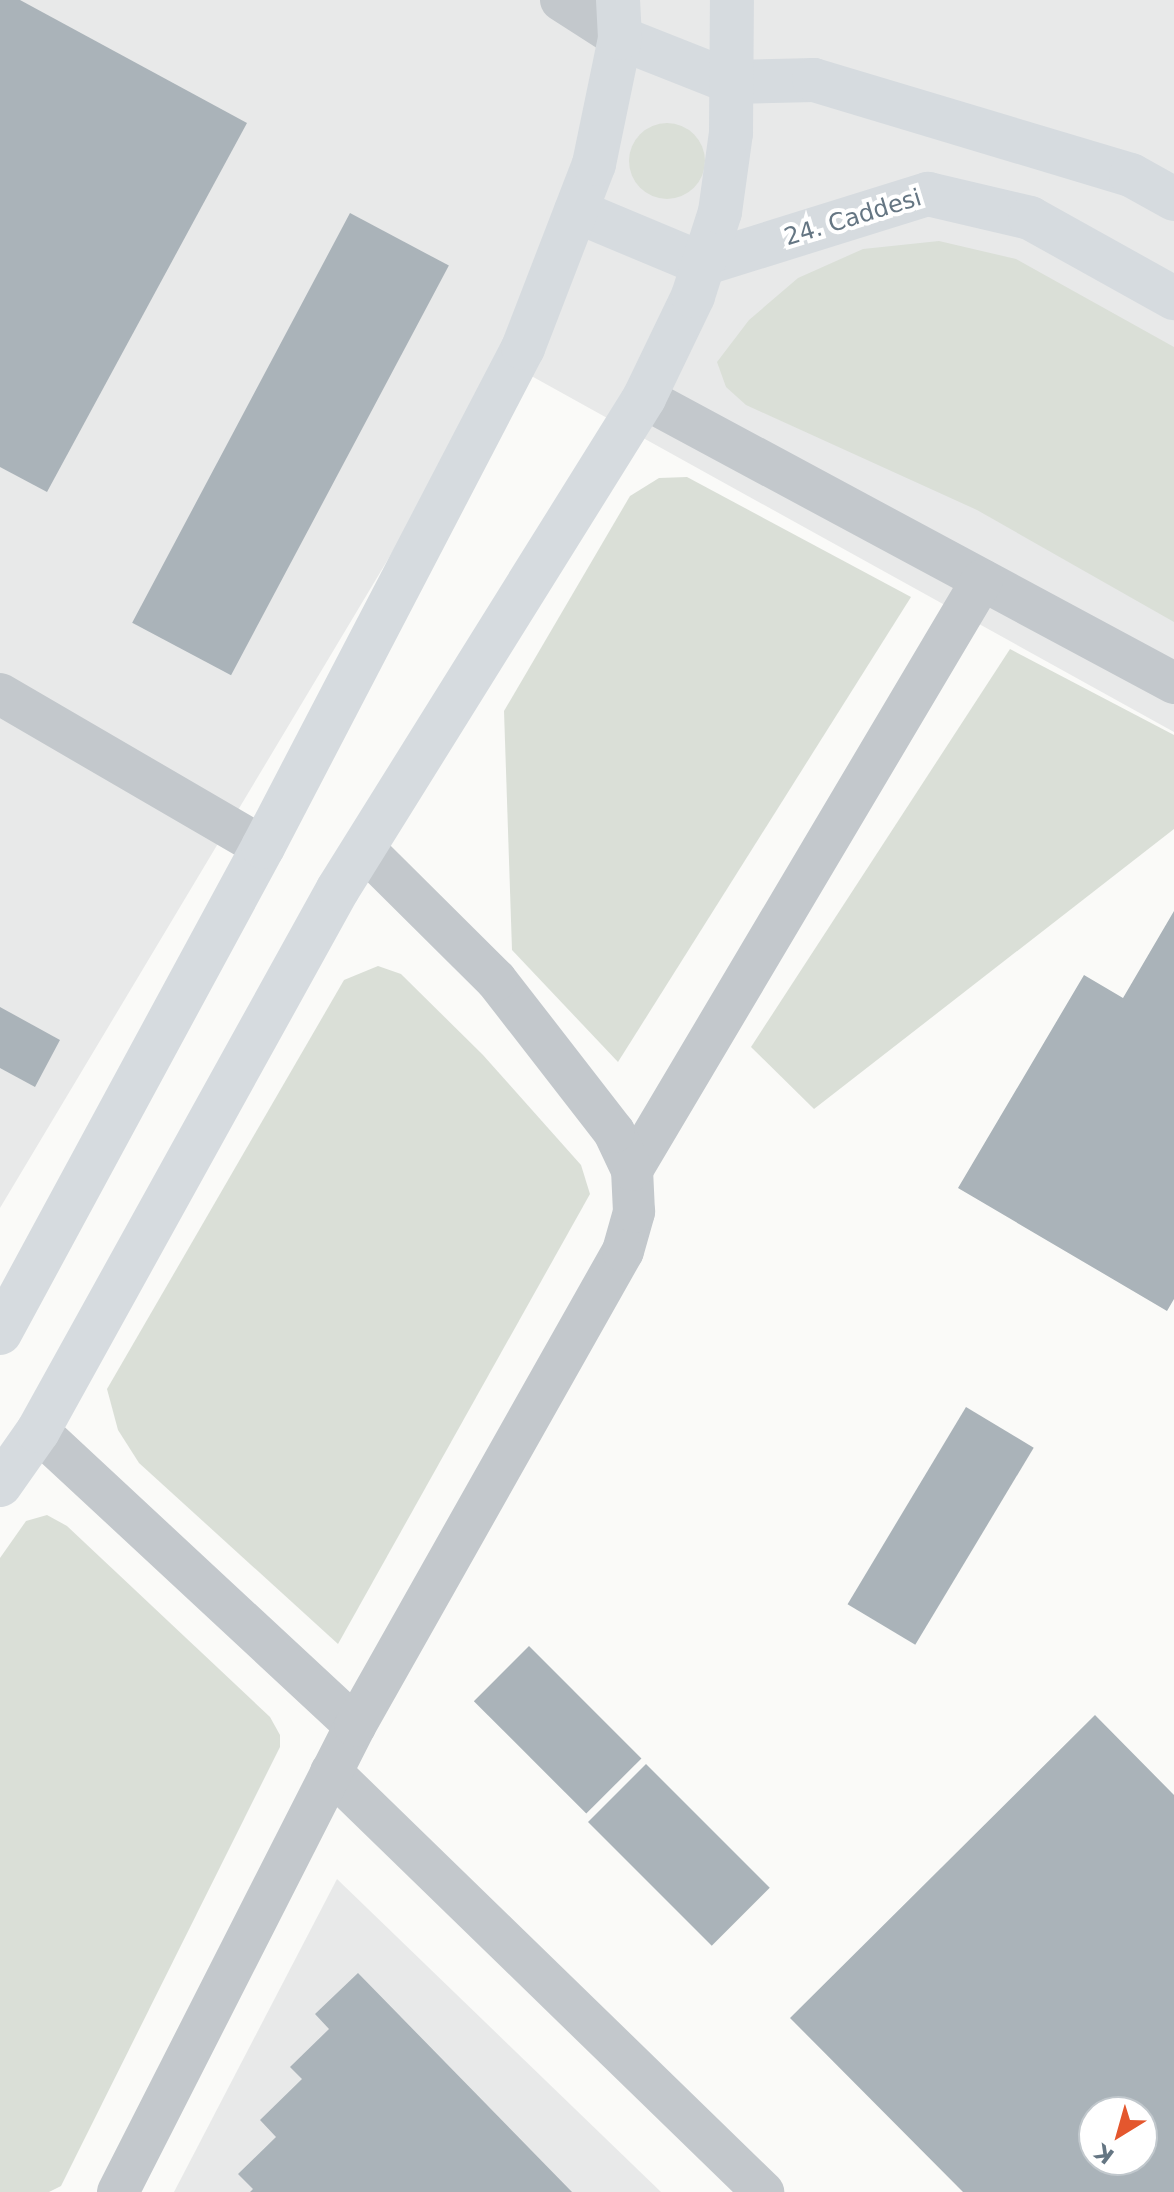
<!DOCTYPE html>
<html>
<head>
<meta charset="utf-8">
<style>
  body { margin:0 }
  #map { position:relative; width:1174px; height:2192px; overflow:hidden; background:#fafaf8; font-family:"DejaVu Sans",sans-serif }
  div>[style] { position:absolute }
  .built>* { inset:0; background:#e8e9e9 }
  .green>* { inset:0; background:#dadfd7 }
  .round { border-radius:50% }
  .building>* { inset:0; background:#aab3b9; transform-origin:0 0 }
  .street>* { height:42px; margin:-21px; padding:0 21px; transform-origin:21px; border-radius:21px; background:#c3c8cc }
  .secondary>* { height:44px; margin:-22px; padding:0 22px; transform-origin:22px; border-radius:22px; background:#d6dbdf }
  span { translate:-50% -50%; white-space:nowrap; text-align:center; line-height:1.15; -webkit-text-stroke:8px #fff; paint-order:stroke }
  .street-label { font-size:24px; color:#657683 }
  .north { position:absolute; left:1078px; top:2096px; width:80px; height:80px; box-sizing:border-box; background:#fff; border:2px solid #c1c8cd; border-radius:50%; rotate:217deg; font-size:22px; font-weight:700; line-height:32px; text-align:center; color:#657683 }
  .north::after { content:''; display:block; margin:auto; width:28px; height:36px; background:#e4572e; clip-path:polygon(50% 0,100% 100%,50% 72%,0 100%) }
</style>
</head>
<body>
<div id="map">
  <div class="built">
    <i style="clip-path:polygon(0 0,1174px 0,1174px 732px,506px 362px,0 1208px)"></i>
    <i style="clip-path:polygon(337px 1879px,661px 2192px,174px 2192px)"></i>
  </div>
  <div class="green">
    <i class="round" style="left:629px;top:123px;width:76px;height:76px"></i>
    <i style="clip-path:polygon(939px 241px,1016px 259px,1174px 347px,1174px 622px,977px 510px,746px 405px,726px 387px,717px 362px,749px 320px,798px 278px,863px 249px)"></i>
    <i style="clip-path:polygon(687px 477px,911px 597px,618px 1062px,512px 950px,504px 711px,630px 496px,659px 478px)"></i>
    <i style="clip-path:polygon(1010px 649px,1174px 735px,1174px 829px,814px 1109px,751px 1047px)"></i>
    <i style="clip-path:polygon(378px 966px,401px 974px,483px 1055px,581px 1165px,590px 1194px,338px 1644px,139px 1463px,118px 1430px,107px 1389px,344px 980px)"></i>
    <i style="clip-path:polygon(47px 1515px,67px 1526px,270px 1717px,280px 1735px,280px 1747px,61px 2186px,49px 2192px,0 2192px,0 1558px,26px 1521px)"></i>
  </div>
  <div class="building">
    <i style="clip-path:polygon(0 0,20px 0,247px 123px,47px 492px,0 467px)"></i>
    <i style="left:350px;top:213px;width:112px;height:464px;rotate:28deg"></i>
    <i style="clip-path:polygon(1174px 911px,1174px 1299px,1167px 1311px,958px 1188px,1084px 975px,1123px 998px)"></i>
    <i style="clip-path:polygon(0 1007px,60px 1040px,35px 1087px,0 1068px)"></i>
    <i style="left:966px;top:1407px;width:79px;height:230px;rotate:31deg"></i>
    <i style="left:529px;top:1646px;width:159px;height:78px;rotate:45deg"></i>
    <i style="clip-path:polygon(evenodd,1095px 1715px,1174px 1795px,1174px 2192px,963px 2192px,790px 2018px,1095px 1715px,1094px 2112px,1142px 2112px,1142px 2160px,1094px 2160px,1094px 2112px)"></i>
    <i style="left:646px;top:1764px;width:175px;height:82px;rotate:45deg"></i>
    <i style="clip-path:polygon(358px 1973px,572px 2192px,250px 2192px,253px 2189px,238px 2174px,276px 2137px,260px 2120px,302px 2079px,290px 2067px,329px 2029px,315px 2014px)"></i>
  </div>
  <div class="street">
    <i style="left:561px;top:0;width:70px;rotate:32.8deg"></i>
    <i style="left:644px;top:398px;width:602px;rotate:28.27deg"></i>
    <i style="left:0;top:694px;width:304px;rotate:30.2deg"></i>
    <i style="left:632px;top:1170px;width:686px;rotate:-59.32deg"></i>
    <i style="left:38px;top:1431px;width:433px;rotate:42.9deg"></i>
    <i style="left:331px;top:1772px;width:603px;rotate:44.19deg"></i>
    <i style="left:118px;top:2192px;width:523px;rotate:-63.04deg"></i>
    <i style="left:355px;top:1726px;width:545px;rotate:-60.57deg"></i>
    <i style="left:623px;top:1251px;width:41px;rotate:-74.2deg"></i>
    <i style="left:634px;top:1212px;width:42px;rotate:-92.7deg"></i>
    <i style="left:632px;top:1170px;width:42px;rotate:-115.3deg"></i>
    <i style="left:614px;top:1132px;width:192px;rotate:-127.8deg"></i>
    <i style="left:496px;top:980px;width:187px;rotate:-135.2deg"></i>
  </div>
  <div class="secondary">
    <i style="left:620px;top:38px;width:119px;rotate:21.6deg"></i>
    <i style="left:731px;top:82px;width:83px;rotate:-1.4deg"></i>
    <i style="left:814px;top:80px;width:331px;rotate:16.7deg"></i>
    <i style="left:1131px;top:175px;width:49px;rotate:29.2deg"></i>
    <i style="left:576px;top:211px;width:138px;rotate:22.7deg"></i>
    <i style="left:703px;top:264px;width:236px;rotate:-17.3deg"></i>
    <i style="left:928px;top:194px;width:105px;rotate:13.2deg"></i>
    <i style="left:1030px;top:218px;width:165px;rotate:29.1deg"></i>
    <i style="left:0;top:1333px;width:553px;rotate:-61.58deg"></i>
    <i style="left:263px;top:847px;width:563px;rotate:-62.48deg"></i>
    <i style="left:523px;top:348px;width:197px;rotate:-68.9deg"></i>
    <i style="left:594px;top:164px;width:129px;rotate:-78.3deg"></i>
    <i style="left:620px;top:38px;width:38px;rotate:-93deg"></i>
    <i style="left:0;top:1485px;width:66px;rotate:-54.9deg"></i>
    <i style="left:38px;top:1431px;width:619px;rotate:-61.04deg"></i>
    <i style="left:338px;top:889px;width:579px;rotate:-58.07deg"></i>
    <i style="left:644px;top:398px;width:113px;rotate:-64.3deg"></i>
    <i style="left:693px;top:296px;width:88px;rotate:-72.2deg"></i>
    <i style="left:720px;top:212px;width:80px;rotate:-82.1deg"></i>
    <i style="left:731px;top:133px;width:133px;rotate:-89.6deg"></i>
  </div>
  <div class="street-label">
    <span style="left:853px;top:218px;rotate:-17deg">24. Caddesi</span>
  </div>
  <div class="north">K</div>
</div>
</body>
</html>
